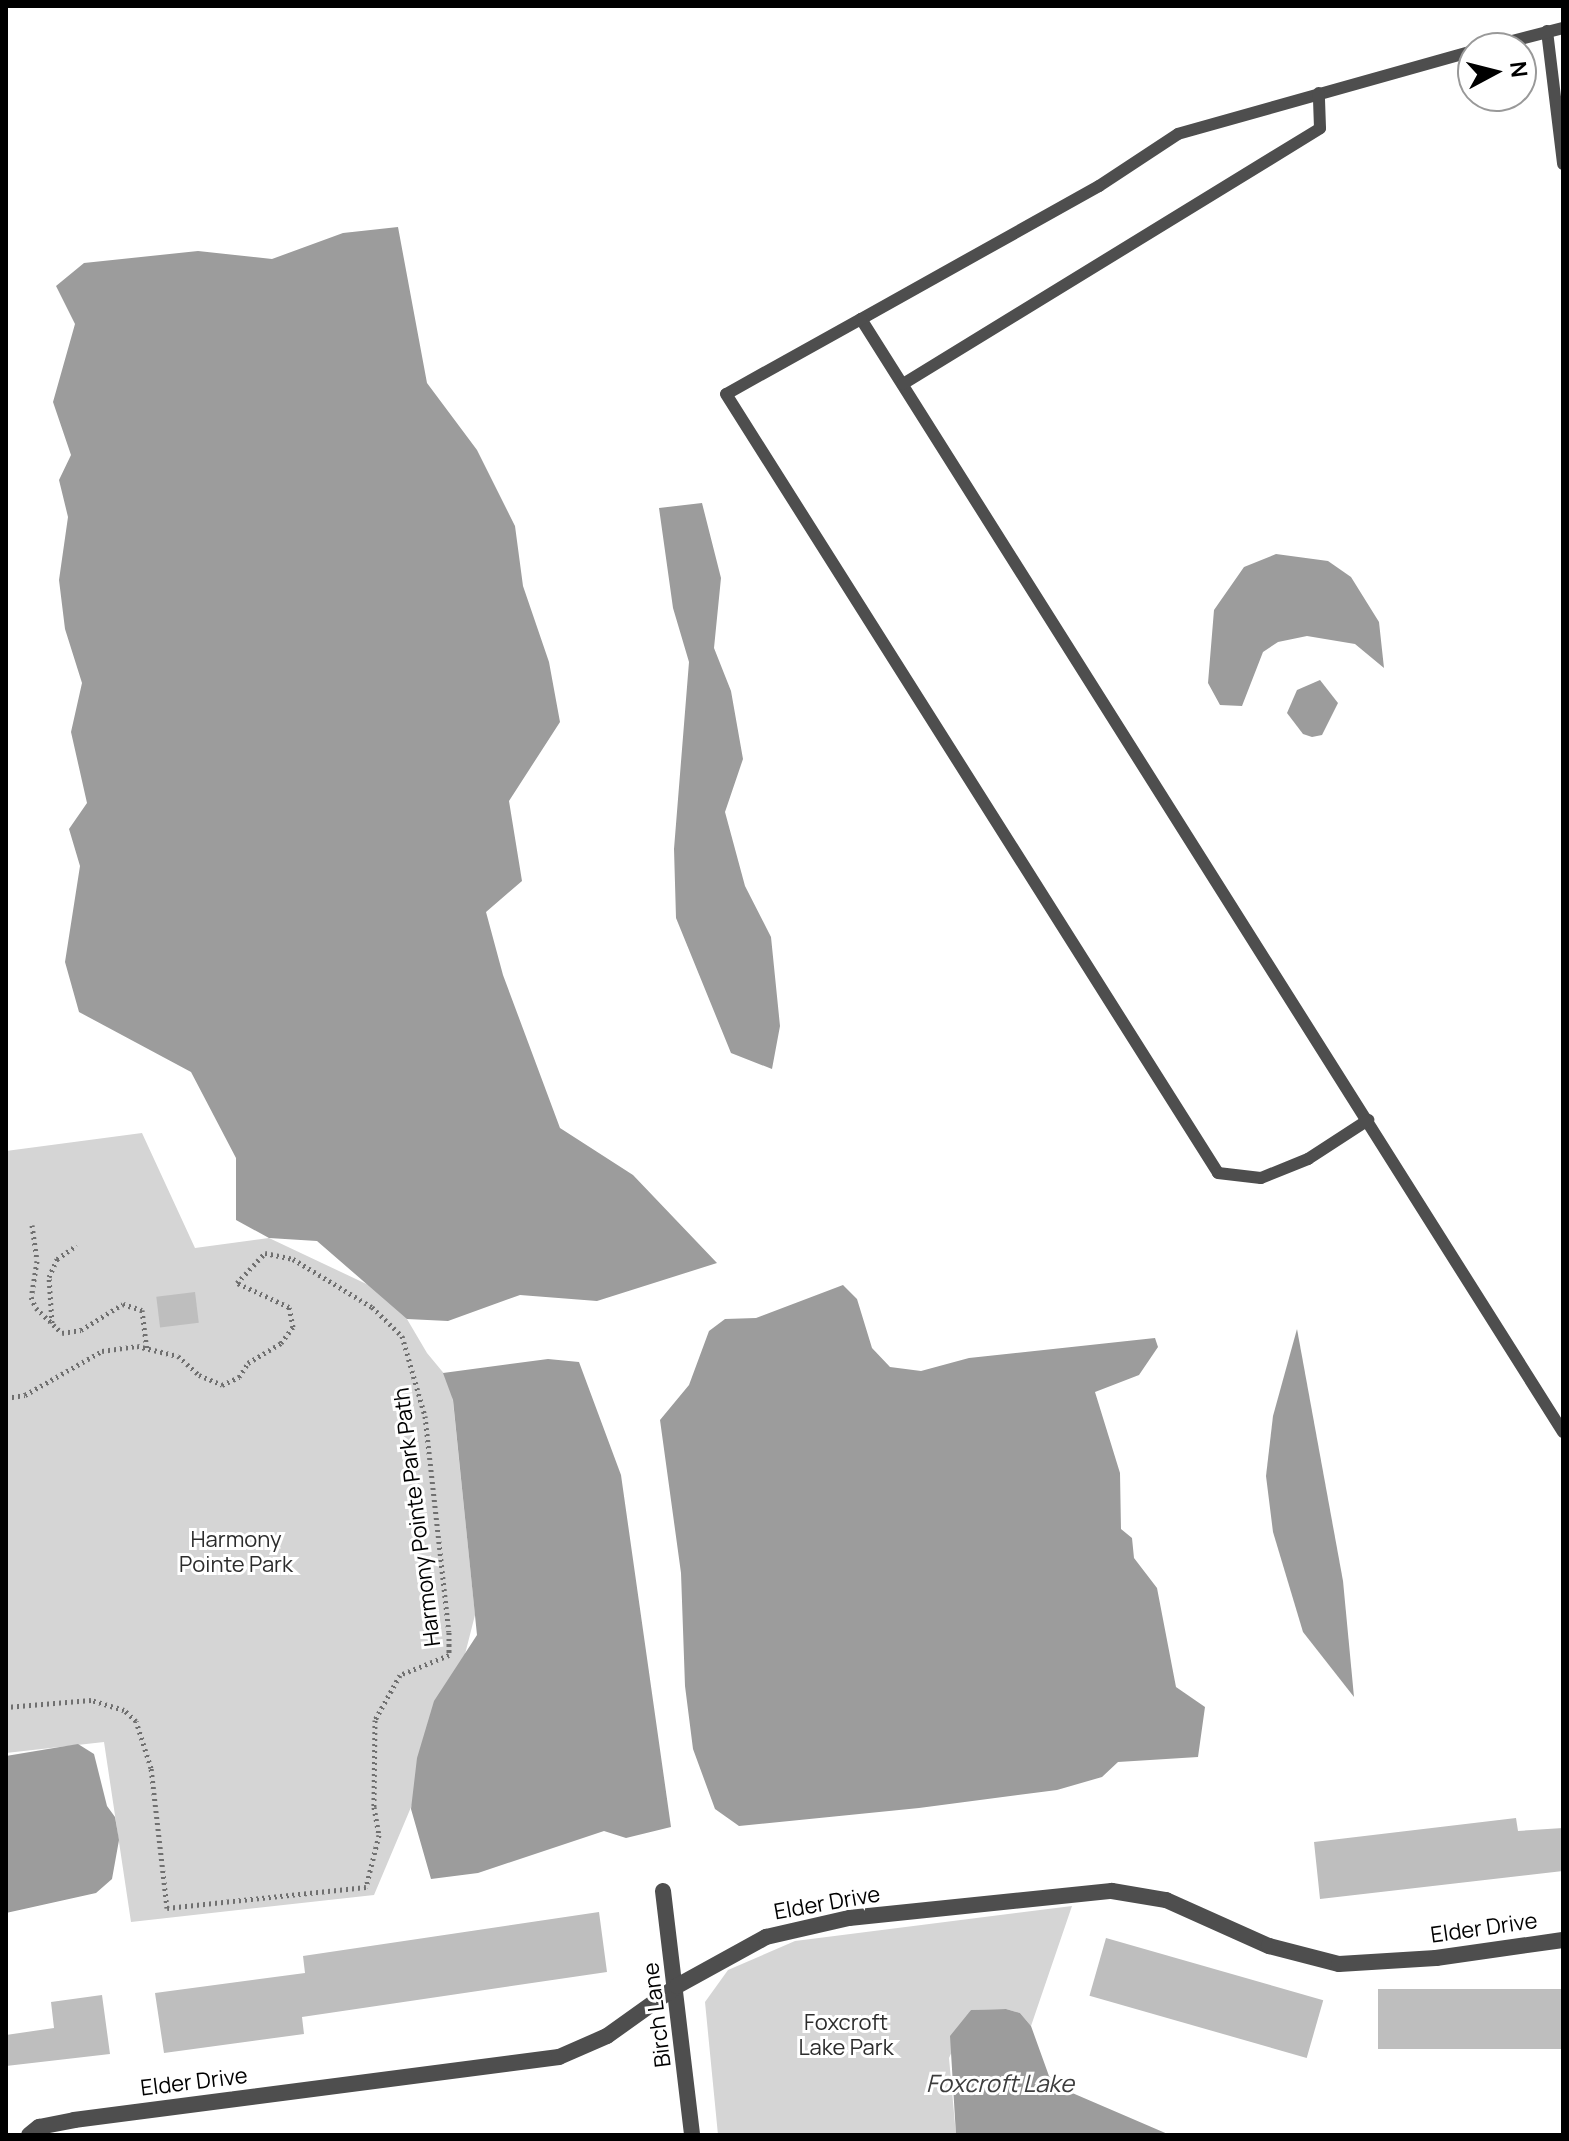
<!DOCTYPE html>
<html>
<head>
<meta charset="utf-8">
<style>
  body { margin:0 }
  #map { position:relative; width:1569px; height:2141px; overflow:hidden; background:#fff; font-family:Manrope,sans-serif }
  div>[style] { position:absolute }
  .green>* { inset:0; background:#d5d5d5 }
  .water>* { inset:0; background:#9c9c9c }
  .building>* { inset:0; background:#bebebe; transform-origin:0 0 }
  .path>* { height:5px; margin-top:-2.5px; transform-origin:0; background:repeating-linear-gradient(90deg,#707070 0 2px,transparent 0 6px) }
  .lane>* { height:12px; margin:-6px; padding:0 6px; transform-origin:6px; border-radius:6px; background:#4e4e4e }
  .street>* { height:16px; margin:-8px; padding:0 8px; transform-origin:8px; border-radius:8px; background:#4e4e4e }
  span { translate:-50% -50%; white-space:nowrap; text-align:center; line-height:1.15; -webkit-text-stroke:6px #fff; paint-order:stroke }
  .street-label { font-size:22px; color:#000 }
  .park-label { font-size:22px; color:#2c2c2c }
  .water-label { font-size:24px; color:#3d3d3d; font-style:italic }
  .frame { position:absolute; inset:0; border:8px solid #000; pointer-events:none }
  .north { position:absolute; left:1457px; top:32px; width:80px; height:80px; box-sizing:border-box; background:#fff; border:2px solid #999; border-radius:50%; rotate:83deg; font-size:22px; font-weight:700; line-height:32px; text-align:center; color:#000 }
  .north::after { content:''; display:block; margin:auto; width:28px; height:36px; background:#000; clip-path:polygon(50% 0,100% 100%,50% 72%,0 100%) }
</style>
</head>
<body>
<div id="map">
  <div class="green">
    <i style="clip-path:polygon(142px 1133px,195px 1248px,269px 1238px,394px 1297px,427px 1353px,451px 1382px,475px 1615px,449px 1717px,374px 1895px,131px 1922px,104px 1742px,6px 1753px,6px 1151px)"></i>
    <i style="clip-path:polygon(1072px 1906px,1031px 2026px,1020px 2013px,1006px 2009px,971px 2010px,949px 2058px,956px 2135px,718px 2135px,705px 2002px,728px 1970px,795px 1941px)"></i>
  </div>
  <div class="water">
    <i style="clip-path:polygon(398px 227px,427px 383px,477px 450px,515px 526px,523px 586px,549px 662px,560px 722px,509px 801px,522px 881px,486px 912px,503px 975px,560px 1128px,633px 1175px,717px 1263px,597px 1301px,520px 1295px,448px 1321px,407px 1319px,317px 1241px,269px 1238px,236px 1220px,236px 1158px,191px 1072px,79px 1012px,65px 962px,80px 866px,69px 829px,87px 803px,71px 732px,82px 683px,65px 629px,59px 580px,68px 517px,59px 480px,71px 455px,53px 402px,75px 324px,56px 286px,84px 263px,198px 251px,272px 259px,343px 233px)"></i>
    <i style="clip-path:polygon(702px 503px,721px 578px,714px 648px,731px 691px,743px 759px,725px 812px,745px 886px,771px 937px,780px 1026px,772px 1069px,731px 1053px,676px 918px,674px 849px,689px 662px,673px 608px,659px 508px)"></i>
    <i style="clip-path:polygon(1276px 554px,1328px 561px,1351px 577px,1379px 622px,1384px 668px,1355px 644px,1307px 636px,1278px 642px,1263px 652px,1242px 706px,1220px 705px,1208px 683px,1214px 610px,1244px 567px)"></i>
    <i style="clip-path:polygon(1320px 680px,1338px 703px,1322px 735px,1312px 737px,1303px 734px,1287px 713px,1297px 690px)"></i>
    <i style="clip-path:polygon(843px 1285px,857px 1299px,872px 1348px,890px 1367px,921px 1371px,969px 1358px,1155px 1338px,1158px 1347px,1139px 1375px,1095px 1392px,1120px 1473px,1121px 1529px,1132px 1538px,1134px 1558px,1157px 1588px,1176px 1687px,1205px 1707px,1198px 1757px,1118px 1762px,1102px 1777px,1057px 1790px,919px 1808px,739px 1826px,715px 1809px,693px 1749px,685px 1686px,681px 1573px,660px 1420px,689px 1385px,709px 1331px,725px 1319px,756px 1318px)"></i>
    <i style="clip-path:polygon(1297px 1329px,1343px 1581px,1354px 1697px,1303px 1632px,1273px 1532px,1266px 1476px,1273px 1416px)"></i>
    <i style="clip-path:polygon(548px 1359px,579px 1362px,621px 1475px,671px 1827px,626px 1838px,604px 1831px,478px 1873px,431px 1879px,411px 1809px,417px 1758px,434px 1701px,477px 1635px,453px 1400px,443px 1373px)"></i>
    <i style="clip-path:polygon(78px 1744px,94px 1754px,107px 1806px,115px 1817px,119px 1840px,112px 1879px,96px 1893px,6px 1913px,6px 1756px)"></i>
    <i style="clip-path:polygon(1006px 2009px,1020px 2013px,1031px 2026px,1049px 2076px,1063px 2089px,1170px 2135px,956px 2135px,950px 2036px,971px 2010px)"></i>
  </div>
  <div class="building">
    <i style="left:195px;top:1292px;width:31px;height:39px;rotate:83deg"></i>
    <i style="clip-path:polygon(1516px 1818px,1518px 1831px,1563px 1828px,1563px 1871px,1320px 1899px,1314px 1842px)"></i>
    <i style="clip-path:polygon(599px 1912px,607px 1972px,302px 2017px,304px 2034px,164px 2053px,155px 1993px,305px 1973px,303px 1956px)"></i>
    <i style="left:1106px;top:1938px;width:226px;height:60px;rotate:16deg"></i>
    <i style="left:1563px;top:1989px;width:60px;height:185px;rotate:90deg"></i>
    <i style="clip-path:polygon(102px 1995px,110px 2054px,6px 2066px,6px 2035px,54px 2028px,51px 2002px)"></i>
  </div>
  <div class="path">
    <i style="left:32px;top:1225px;width:36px;rotate:82deg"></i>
    <i style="left:37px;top:1261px;width:36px;rotate:99deg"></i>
    <i style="left:31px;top:1297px;width:12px;rotate:66deg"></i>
    <i style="left:36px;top:1308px;width:36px;rotate:44deg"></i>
    <i style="left:62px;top:1333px;width:19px;rotate:-9deg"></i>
    <i style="left:81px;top:1330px;width:49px;rotate:-31.8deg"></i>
    <i style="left:123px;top:1304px;width:20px;rotate:18deg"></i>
    <i style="left:142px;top:1310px;width:39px;rotate:83deg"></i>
    <i style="left:52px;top:1323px;width:46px;rotate:-93.7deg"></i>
    <i style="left:49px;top:1277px;width:20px;rotate:-66deg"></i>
    <i style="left:57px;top:1259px;width:24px;rotate:-35deg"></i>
    <i style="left:6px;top:1398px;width:19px;rotate:-9deg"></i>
    <i style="left:25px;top:1395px;width:89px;rotate:-29.7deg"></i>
    <i style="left:102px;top:1351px;width:35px;rotate:-8deg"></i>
    <i style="left:137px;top:1346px;width:42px;rotate:13.7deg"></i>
    <i style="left:178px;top:1356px;width:28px;rotate:42deg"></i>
    <i style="left:199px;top:1375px;width:25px;rotate:23deg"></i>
    <i style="left:222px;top:1385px;width:19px;rotate:-25deg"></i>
    <i style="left:239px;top:1377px;width:17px;rotate:-57deg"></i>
    <i style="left:248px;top:1363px;width:39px;rotate:-31deg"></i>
    <i style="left:281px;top:1343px;width:20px;rotate:-53deg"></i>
    <i style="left:293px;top:1327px;width:20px;rotate:-101deg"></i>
    <i style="left:289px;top:1307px;width:57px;rotate:-155.2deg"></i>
    <i style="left:237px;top:1283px;width:41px;rotate:-47deg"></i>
    <i style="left:265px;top:1253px;width:29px;rotate:12deg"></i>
    <i style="left:293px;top:1259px;width:92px;rotate:31.3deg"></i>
    <i style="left:372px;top:1307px;width:42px;rotate:44deg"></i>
    <i style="left:402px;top:1336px;width:83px;rotate:74deg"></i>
    <i style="left:425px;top:1416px;width:217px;rotate:83.7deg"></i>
    <i style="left:449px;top:1632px;width:23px;rotate:90deg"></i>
    <i style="left:449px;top:1655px;width:53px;rotate:157.8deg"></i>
    <i style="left:400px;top:1675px;width:51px;rotate:119.1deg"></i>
    <i style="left:375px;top:1720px;width:87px;rotate:90.7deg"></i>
    <i style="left:374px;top:1807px;width:28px;rotate:80deg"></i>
    <i style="left:379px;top:1835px;width:54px;rotate:104deg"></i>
    <i style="left:366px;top:1887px;width:200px;rotate:174deg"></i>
    <i style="left:167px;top:1908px;width:141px;rotate:-96.5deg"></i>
    <i style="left:151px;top:1768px;width:49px;rotate:-107.7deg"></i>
    <i style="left:136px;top:1721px;width:16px;rotate:-137deg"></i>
    <i style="left:124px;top:1710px;width:34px;rotate:-163deg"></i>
    <i style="left:91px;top:1700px;width:85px;rotate:175.3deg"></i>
  </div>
  <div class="lane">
    <i style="left:1547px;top:31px;width:134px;rotate:83.1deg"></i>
    <i style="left:1485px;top:48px;width:81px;rotate:-14.4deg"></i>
    <i style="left:1473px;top:51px;width:306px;rotate:164.3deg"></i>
    <i style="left:1178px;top:134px;width:95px;rotate:146.6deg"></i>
    <i style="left:1099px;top:186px;width:273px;rotate:150.8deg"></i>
    <i style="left:861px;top:319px;width:1316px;rotate:57.76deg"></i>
    <i style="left:861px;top:319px;width:154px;rotate:150.9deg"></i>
    <i style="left:726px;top:394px;width:921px;rotate:57.72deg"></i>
    <i style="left:1218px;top:1173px;width:43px;rotate:6.6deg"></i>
    <i style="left:1261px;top:1178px;width:51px;rotate:-22deg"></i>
    <i style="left:1308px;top:1159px;width:72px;rotate:-33deg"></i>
    <i style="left:903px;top:384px;width:489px;rotate:-31.5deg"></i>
    <i style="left:1320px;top:128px;width:35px;rotate:-92deg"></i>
  </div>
  <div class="street">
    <i style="left:663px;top:1891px;width:246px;rotate:83.2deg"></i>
    <i style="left:29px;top:2135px;width:13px;rotate:-39deg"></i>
    <i style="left:39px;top:2127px;width:36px;rotate:-11deg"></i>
    <i style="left:74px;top:2120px;width:489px;rotate:-7.4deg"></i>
    <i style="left:559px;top:2057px;width:52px;rotate:-23.6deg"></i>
    <i style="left:607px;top:2036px;width:86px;rotate:-35.5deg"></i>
    <i style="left:677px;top:1986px;width:102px;rotate:-28.8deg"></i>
    <i style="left:766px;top:1937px;width:85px;rotate:-12.9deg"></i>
    <i style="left:849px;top:1918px;width:264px;rotate:-5.9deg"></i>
    <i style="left:1112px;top:1891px;width:55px;rotate:9.5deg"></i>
    <i style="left:1166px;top:1900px;width:113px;rotate:24.1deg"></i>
    <i style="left:1269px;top:1946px;width:72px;rotate:14.4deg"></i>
    <i style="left:1339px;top:1964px;width:97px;rotate:-3.5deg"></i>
    <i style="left:1436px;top:1958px;width:128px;rotate:-8.1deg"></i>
  </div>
  <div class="street-label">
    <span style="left:417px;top:1517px;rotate:-97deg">Harmony Pointe Park Path</span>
    <span style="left:827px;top:1903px;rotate:-10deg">Elder Drive</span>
    <span style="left:1484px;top:1928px;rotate:-8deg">Elder Drive</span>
    <span style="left:657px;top:2015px;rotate:-97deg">Birch Lane</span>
    <span style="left:194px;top:2082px;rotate:-7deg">Elder Drive</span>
  </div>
  <div class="park-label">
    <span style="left:236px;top:1552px">Harmony<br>Pointe Park</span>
    <span style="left:846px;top:2035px">Foxcroft<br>Lake Park</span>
  </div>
  <div class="water-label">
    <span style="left:1000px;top:2083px">Foxcroft Lake</span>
  </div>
  <div class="frame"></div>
  <div class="north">N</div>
</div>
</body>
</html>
